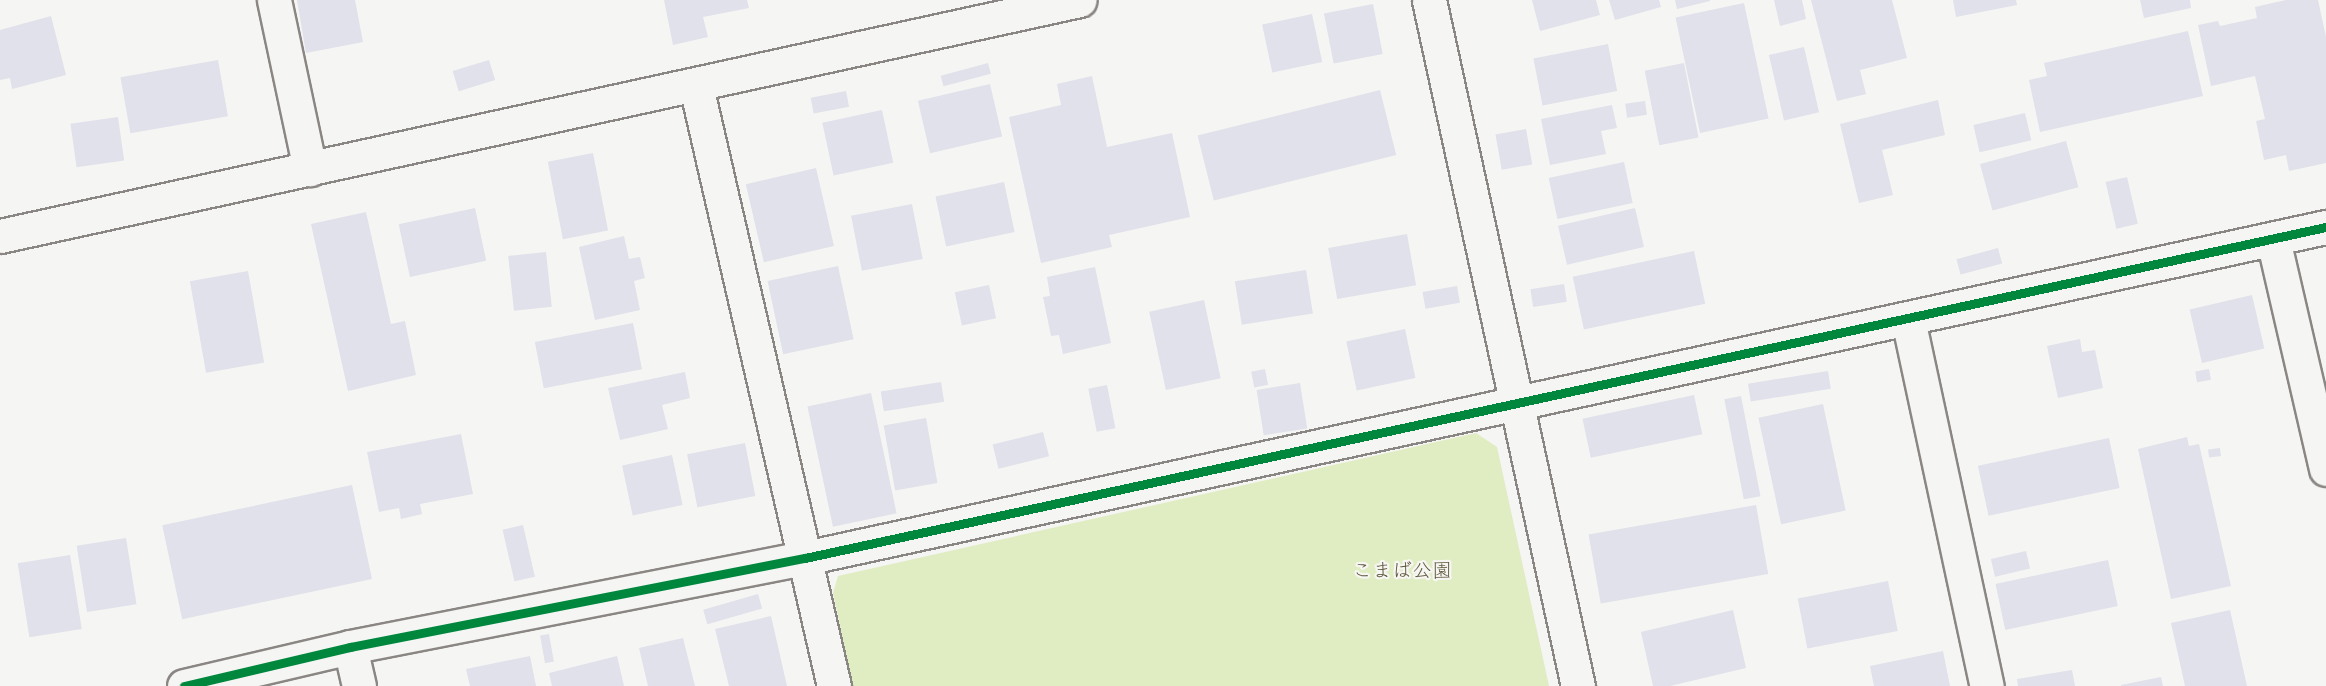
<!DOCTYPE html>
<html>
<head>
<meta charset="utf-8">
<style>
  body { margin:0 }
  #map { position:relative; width:2326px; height:686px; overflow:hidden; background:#f5f5f3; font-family:"Patrick Hand","Klee One",sans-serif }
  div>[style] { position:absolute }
  .green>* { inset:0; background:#e0ecc2 }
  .building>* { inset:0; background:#e0e1ea; transform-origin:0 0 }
  .roads { filter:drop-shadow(2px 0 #8a8683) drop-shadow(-2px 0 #8a8683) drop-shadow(0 2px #8a8683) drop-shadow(0 -2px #8a8683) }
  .minor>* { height:33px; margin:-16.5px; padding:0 16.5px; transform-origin:16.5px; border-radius:16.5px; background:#f5f5f3 }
  .tertiary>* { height:33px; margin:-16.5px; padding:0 16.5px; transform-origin:16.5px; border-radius:16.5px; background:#f5f5f3 }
  .cycleway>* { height:9px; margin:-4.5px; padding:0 4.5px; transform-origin:4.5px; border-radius:4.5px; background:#00873e }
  span { translate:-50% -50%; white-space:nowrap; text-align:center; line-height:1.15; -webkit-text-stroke:4.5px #f6f6f2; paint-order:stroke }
  .park-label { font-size:20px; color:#60583d }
</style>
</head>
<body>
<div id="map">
  <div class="green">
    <i style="clip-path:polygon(1476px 433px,1497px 447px,1549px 686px,853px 686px,833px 593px,838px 576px)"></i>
  </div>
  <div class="building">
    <i style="clip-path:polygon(297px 0,355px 0,363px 42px,306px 53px)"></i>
    <i style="clip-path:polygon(664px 0,747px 0,749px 8px,703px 17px,708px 37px,673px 45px)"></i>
    <i style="clip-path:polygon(1532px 0,1596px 0,1600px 15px,1540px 31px)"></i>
    <i style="clip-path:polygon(1609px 0,1659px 0,1661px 7px,1615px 20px)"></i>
    <i style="clip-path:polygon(1675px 0,1710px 0,1710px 1px,1677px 9px)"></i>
    <i style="clip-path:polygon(1774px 0,1802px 0,1806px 19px,1780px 26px)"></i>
    <i style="clip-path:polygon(1811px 0,1892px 0,1907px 58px,1860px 70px,1866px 94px,1837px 101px)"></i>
    <i style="clip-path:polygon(1953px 0,2016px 0,2017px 5px,1956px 17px)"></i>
    <i style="clip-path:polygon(2140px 0,2190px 0,2191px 8px,2144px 18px)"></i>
    <i style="clip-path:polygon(2286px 0,2318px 0,2326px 37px,2326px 163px,2289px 171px,2286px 155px,2264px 160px,2256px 121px,2265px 119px,2255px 76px,2211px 86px,2198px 25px,2218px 21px,2220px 26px,2257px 18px,2255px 7px)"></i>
    <i style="left:1744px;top:3px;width:118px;height:70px;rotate:78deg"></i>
    <i style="left:1373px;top:4px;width:51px;height:50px;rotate:79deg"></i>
    <i style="left:1312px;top:14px;width:49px;height:51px;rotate:78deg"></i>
    <i style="clip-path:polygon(51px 16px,66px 75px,12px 89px,10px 78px,0 80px,0 30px)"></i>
    <i style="clip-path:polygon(2188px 31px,2203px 96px,2040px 132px,2029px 80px,2047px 76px,2044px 63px)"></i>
    <i style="left:1608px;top:44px;width:48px;height:76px;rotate:79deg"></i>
    <i style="left:1804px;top:47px;width:67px;height:36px;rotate:77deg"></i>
    <i style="left:218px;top:60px;width:57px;height:99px;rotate:80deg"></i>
    <i style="left:489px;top:60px;width:21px;height:38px;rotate:73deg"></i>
    <i style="left:988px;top:63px;width:11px;height:49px;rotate:75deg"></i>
    <i style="left:1684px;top:63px;width:76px;height:40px;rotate:79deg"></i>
    <i style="clip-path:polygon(1092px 76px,1107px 147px,1172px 133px,1190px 217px,1109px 235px,1112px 247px,1041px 263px,1009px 117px,1061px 105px,1057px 84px)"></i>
    <i style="left:990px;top:84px;width:54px;height:74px;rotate:77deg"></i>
    <i style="left:1380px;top:90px;width:67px;height:188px;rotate:76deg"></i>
    <i style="left:846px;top:91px;width:16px;height:36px;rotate:79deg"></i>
    <i style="clip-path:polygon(1938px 100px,1945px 135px,1882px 150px,1893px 195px,1859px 203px,1840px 124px)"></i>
    <i style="left:1645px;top:101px;width:14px;height:20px;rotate:82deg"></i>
    <i style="clip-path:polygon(1612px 105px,1617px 128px,1601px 131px,1606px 154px,1550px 165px,1541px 119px)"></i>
    <i style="left:882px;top:110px;width:54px;height:61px;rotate:78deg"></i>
    <i style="left:2025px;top:113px;width:28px;height:53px;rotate:77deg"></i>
    <i style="left:118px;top:117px;width:44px;height:48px;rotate:82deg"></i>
    <i style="left:1526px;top:129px;width:36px;height:31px;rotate:80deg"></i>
    <i style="left:2066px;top:141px;width:48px;height:89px;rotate:75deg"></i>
    <i style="left:593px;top:153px;width:79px;height:46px;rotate:79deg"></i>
    <i style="left:1624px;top:162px;width:42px;height:77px;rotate:78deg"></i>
    <i style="left:816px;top:168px;width:80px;height:72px;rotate:77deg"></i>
    <i style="left:2127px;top:177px;width:48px;height:22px;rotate:77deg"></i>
    <i style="left:1004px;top:182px;width:51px;height:70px;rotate:78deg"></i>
    <i style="left:912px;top:204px;width:56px;height:62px;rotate:79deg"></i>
    <i style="left:475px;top:208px;width:54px;height:78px;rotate:78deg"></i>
    <i style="left:1635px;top:208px;width:40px;height:79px;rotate:77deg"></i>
    <i style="clip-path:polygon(366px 212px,391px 324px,405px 321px,416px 375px,348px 391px,311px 224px)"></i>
    <i style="left:1407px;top:234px;width:52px;height:80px;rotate:80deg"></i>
    <i style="clip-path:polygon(624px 236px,629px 259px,640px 257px,645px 278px,634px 281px,640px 310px,595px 320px,579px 247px)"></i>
    <i style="left:1998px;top:248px;width:16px;height:43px;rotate:75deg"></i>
    <i style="left:1694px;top:251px;width:54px;height:124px;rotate:78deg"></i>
    <i style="left:546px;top:252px;width:55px;height:38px;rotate:84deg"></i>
    <i style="left:838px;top:266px;width:75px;height:72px;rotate:78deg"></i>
    <i style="clip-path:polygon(1095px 267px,1111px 343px,1063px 354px,1059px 335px,1051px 336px,1043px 297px,1050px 296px,1047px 277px)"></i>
    <i style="left:1306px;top:270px;width:44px;height:72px;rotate:81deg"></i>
    <i style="left:248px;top:271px;width:93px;height:59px;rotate:80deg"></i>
    <i style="left:1564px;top:284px;width:18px;height:34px;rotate:81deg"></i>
    <i style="left:989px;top:285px;width:34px;height:35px;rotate:78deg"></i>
    <i style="left:1457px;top:286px;width:17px;height:35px;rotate:80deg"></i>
    <i style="left:2252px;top:295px;width:55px;height:64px;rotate:77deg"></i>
    <i style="left:1204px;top:300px;width:80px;height:56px;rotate:78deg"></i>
    <i style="left:633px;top:323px;width:47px;height:100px;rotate:79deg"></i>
    <i style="left:1405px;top:329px;width:50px;height:60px;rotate:78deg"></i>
    <i style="clip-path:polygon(2080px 339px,2082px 352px,2095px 350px,2103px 388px,2058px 398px,2047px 346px)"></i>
    <i style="left:1265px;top:369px;width:16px;height:14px;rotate:79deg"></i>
    <i style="left:2209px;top:369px;width:11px;height:14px;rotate:80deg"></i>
    <i style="left:1828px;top:371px;width:18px;height:81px;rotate:81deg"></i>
    <i style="clip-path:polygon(685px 372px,690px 398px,662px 405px,668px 429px,620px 440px,608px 388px)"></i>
    <i style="left:941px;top:382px;width:20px;height:61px;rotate:81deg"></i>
    <i style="left:1300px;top:383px;width:46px;height:44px;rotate:81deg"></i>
    <i style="left:1107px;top:385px;width:44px;height:19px;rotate:79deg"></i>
    <i style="left:871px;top:393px;width:123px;height:65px;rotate:78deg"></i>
    <i style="left:1694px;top:395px;width:40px;height:114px;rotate:78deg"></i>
    <i style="left:1741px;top:396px;width:102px;height:17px;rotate:79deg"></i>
    <i style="left:1823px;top:404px;width:109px;height:66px;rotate:78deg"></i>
    <i style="left:926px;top:418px;width:66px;height:43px;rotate:80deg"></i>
    <i style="left:1043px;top:432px;width:25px;height:52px;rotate:76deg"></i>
    <i style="clip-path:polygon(461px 434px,473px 494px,420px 504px,422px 514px,401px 519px,399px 508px,379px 512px,367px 452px)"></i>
    <i style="clip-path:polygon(2187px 437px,2189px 446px,2199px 444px,2231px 586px,2171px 599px,2138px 449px)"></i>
    <i style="left:2109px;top:438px;width:51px;height:134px;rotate:78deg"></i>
    <i style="left:745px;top:443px;width:54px;height:59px;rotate:79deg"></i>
    <i style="left:2220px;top:448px;width:8px;height:12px;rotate:83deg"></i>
    <i style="left:672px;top:455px;width:51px;height:51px;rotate:78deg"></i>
    <i style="left:352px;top:485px;width:96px;height:194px;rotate:78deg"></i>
    <i style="left:1756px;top:505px;width:70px;height:170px;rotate:80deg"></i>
    <i style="left:523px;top:525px;width:53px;height:21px;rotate:77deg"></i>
    <i style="left:126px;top:538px;width:67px;height:50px;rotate:81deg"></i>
    <i style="left:2026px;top:551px;width:18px;height:36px;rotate:77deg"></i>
    <i style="left:70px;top:555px;width:75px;height:53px;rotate:81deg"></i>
    <i style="left:2108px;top:560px;width:47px;height:115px;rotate:78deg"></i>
    <i style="left:1888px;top:581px;width:51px;height:92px;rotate:79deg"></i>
    <i style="left:758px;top:594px;width:15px;height:57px;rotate:74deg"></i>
    <i style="clip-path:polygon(1733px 610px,1746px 668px,1670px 686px,1653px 686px,1641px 632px)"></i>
    <i style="clip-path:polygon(2230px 610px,2247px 686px,2185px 686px,2171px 623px)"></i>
    <i style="clip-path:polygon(771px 616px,787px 686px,729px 686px,715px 629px)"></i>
    <i style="left:549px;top:634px;width:28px;height:9px;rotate:80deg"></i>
    <i style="clip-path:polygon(683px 638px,695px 686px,648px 686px,639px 648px)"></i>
    <i style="clip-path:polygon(1943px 651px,1950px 686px,1874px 686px,1870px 666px)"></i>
    <i style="clip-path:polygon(530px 656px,536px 686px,470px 686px,466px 669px)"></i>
    <i style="clip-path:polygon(617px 656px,624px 686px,552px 686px,549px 673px)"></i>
    <i style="clip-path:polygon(2072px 670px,2075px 686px,2018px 686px,2017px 679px)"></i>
    <i style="clip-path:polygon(2161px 677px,2163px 686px,2121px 686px,2121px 685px)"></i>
  </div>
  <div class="roads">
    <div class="minor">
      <i style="left:274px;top:0;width:173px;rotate:78deg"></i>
      <i style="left:696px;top:86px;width:616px;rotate:77.05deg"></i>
      <i style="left:2273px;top:239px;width:236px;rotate:77deg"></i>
      <i style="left:1908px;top:319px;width:375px;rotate:77.9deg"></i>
      <i style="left:350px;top:647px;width:40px;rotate:77deg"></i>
      <i style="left:184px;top:686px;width:171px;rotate:-13.2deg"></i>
      <i style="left:350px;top:647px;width:464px;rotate:-11.1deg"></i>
      <i style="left:805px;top:558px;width:1557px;rotate:-12.28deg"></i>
    </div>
    <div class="tertiary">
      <i style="left:1429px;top:0;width:702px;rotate:77.75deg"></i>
      <i style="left:0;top:236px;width:1105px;rotate:-12.33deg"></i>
    </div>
  </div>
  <div class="cycleway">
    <i style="left:184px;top:686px;width:171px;rotate:-13.2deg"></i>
    <i style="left:350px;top:647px;width:464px;rotate:-11.1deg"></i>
    <i style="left:805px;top:558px;width:1557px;rotate:-12.28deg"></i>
  </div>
  <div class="park-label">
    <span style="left:1402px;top:569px">こまば公園</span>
  </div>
</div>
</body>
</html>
